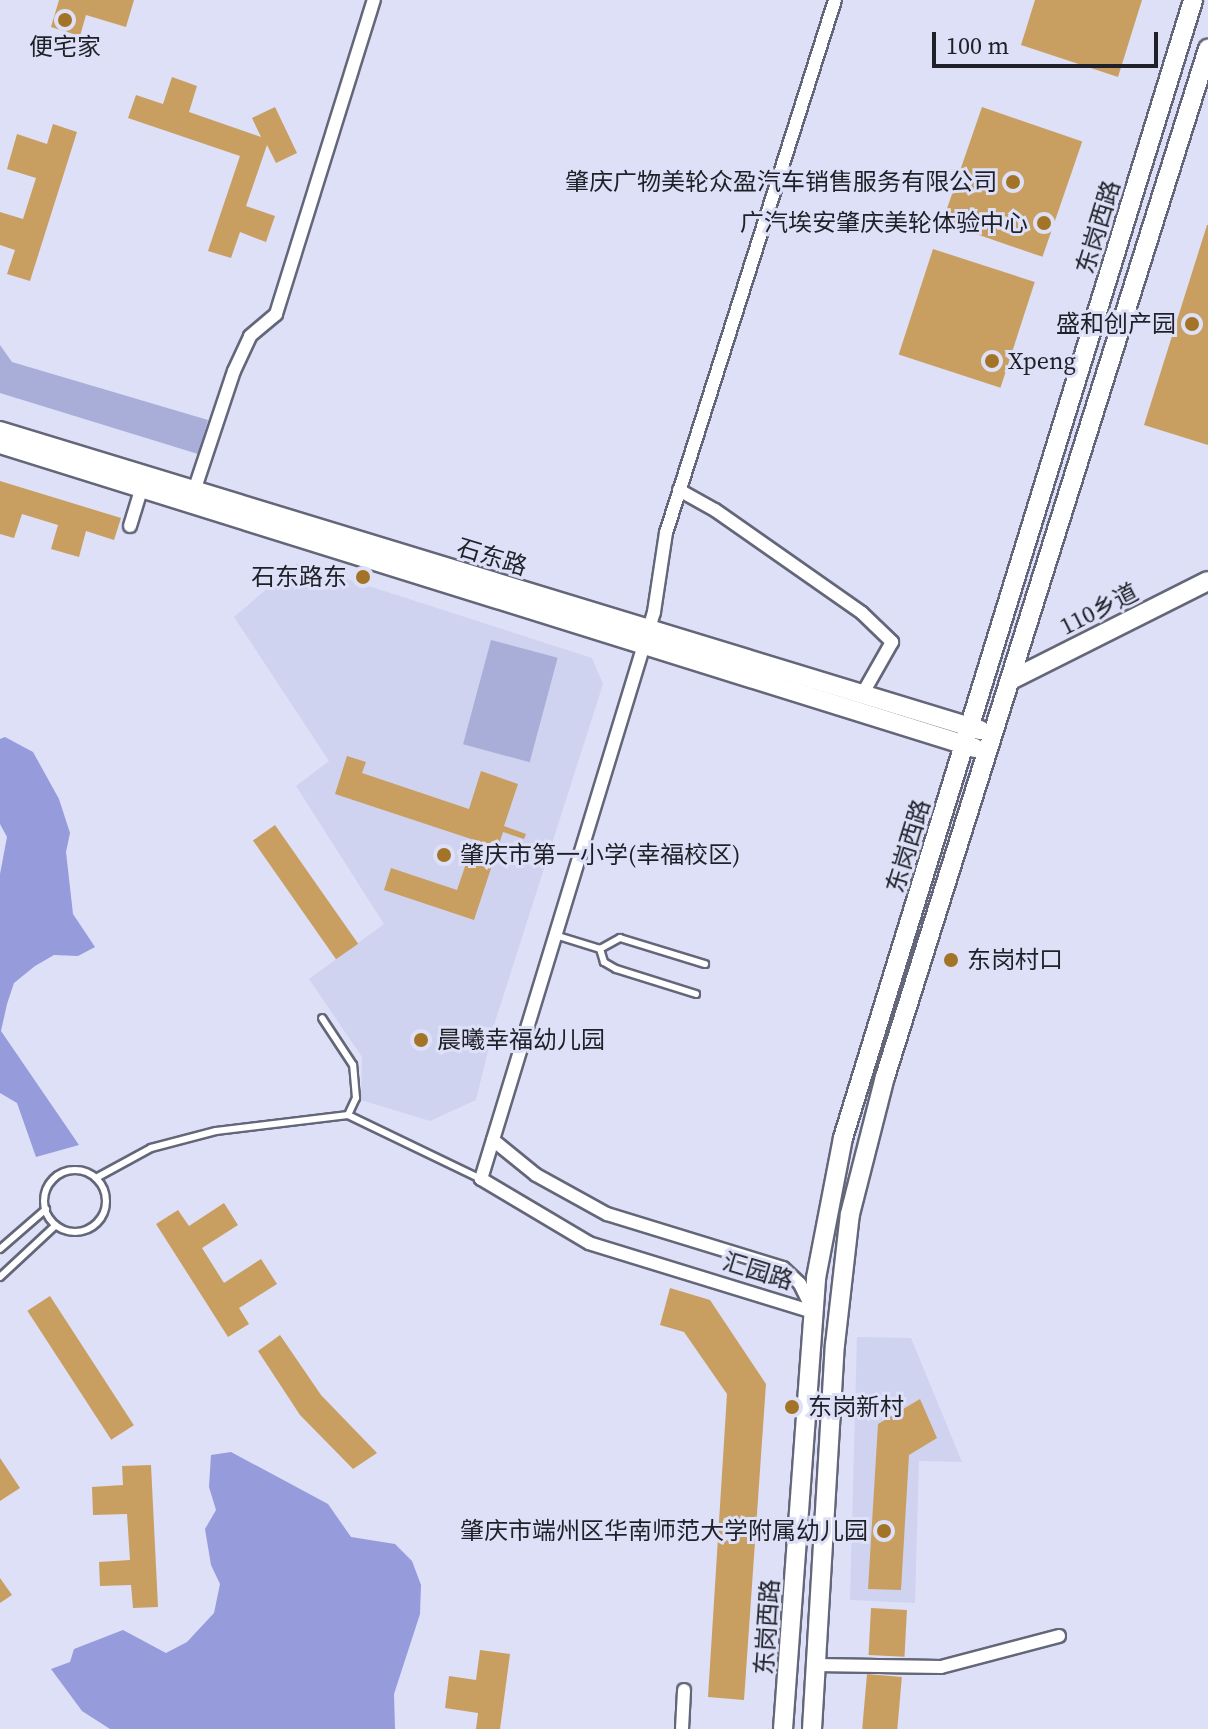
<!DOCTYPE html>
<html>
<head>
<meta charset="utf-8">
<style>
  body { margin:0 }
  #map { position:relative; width:1208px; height:1729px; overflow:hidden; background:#dde0f6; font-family:"Source Serif 4","Noto Sans SC",serif }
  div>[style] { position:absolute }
  .built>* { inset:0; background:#cfd3f0 }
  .green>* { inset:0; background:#a9aed9; transform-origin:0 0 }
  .water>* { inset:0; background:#959bdb }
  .building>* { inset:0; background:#c99e61; transform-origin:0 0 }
  .roads { filter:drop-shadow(2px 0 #646679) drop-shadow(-2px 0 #646679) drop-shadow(0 2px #646679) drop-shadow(0 -2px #646679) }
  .lane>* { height:6px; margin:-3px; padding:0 3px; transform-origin:3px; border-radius:3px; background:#fff }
  .lane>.ring { margin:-3px; padding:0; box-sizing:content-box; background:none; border:6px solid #fff; border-radius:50% }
  .street>* { height:12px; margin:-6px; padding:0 6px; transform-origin:6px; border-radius:6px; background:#fff }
  .secondary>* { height:18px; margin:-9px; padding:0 9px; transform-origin:9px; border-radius:9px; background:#fff }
  .dots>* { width:22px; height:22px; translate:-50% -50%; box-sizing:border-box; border:4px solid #dde0f6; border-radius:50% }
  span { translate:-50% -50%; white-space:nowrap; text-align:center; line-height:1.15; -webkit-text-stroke:6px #dde0f6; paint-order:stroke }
  .poi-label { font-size:24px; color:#1f2028 }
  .right { translate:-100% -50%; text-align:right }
  .left { translate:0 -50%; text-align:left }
  .street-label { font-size:24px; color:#1f2028 }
  .scale { position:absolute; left:932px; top:32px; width:226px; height:36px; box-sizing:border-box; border:4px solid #1f2028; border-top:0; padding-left:10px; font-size:24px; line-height:28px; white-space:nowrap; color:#1f2028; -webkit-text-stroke:6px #dde0f6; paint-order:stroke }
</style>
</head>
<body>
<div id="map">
  <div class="built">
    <i style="clip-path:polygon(297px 563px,592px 658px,603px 684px,495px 1022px,476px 1100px,430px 1121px,361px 1100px,362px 1057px,309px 979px,384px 924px,296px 786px,329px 761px,234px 617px)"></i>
    <i style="clip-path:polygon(857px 1337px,911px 1338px,962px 1462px,919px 1461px,915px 1603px,850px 1600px)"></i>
  </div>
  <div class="green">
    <i style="clip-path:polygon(0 345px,12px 362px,208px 420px,198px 454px,0 393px)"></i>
    <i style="left:491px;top:640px;width:69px;height:108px;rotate:15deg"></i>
  </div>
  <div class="water">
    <i style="clip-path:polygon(5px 737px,33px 752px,59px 799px,70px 833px,66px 852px,73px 914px,95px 947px,78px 956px,54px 955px,35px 966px,14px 983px,7px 1004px,1px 1031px,79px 1145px,36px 1157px,17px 1103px,0 1093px,0 874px,7px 837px,0 824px,0 739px)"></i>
    <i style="clip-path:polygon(231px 1452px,328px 1504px,351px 1537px,395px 1544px,412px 1561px,421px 1585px,420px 1614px,394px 1694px,395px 1729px,110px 1729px,82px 1711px,51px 1669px,70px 1662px,74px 1649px,123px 1630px,166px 1653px,187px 1642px,214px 1613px,220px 1584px,211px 1565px,205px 1529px,216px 1510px,209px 1487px,211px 1455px)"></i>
  </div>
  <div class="building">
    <i style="clip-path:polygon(59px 0,134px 0,126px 27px,86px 15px,80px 36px,51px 27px)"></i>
    <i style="clip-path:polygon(1035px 0,1142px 0,1118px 77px,1021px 45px)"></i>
    <i style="clip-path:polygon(172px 77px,197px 86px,189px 112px,261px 137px,252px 118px,275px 107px,297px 153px,276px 163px,267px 145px,246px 206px,275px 216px,266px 242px,240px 232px,231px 258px,208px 251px,240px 156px,128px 118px,136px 95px,163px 104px)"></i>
    <i style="left:982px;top:107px;width:106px;height:122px;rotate:19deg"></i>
    <i style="clip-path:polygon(53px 124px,77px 132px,30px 281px,7px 274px,15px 250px,0 245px,0 212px,23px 219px,36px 178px,7px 169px,17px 134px,47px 144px)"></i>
    <i style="clip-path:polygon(1207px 225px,1208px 225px,1208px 445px,1144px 425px)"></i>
    <i style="left:933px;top:249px;width:107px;height:111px;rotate:18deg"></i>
    <i style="clip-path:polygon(0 481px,121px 518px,114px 540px,86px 531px,79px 557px,51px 549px,58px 525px,22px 514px,14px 538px,0 534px)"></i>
    <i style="clip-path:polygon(347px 756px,366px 762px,362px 773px,469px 809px,481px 771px,518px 784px,504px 826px,526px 834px,524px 839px,503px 832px,474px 920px,384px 890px,391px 868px,457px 890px,474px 840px,335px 794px)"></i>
    <i style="left:275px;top:825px;width:145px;height:27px;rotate:55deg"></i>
    <i style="clip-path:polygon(224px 1203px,238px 1225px,202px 1248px,224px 1283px,261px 1259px,277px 1284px,239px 1308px,249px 1324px,228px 1337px,156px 1224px,178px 1210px,189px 1226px)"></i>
    <i style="clip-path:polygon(670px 1288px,710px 1300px,766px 1384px,744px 1700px,708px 1697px,727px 1394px,684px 1332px,660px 1325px)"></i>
    <i style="left:50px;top:1296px;width:154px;height:27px;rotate:57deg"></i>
    <i style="clip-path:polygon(280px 1335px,321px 1395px,377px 1453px,353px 1469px,300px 1415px,258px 1351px)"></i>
    <i style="clip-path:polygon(920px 1399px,937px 1438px,909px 1455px,901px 1590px,868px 1589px,878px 1424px)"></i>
    <i style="clip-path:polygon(0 1458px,20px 1488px,0 1501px)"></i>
    <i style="clip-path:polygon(151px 1465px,158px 1607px,133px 1608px,131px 1585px,100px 1586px,99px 1562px,130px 1560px,127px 1514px,93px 1515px,92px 1487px,123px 1485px,122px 1466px)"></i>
    <i style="clip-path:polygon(0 1578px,12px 1595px,0 1603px)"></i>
    <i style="left:871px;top:1608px;width:36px;height:47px;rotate:3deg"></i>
    <i style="clip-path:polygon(480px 1650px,510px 1654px,500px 1729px,476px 1729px,478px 1713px,445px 1708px,449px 1676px,476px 1680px)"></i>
    <i style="left:867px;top:1674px;width:35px;height:55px;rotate:5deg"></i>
  </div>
  <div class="roads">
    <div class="lane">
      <i style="left:555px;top:935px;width:47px;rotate:17.3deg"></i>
      <i style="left:696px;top:994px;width:84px;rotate:-162.6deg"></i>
      <i style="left:616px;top:969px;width:14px;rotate:-150deg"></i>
      <i style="left:604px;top:962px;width:14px;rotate:-107deg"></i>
      <i style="left:600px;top:949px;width:23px;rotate:-29deg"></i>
      <i style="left:620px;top:938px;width:89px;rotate:17deg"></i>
      <i style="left:348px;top:1115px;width:148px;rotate:25.7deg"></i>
      <i class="ring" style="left:44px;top:1170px;width:56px;height:56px"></i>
      <i style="left:96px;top:1178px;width:63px;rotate:-28.6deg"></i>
      <i style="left:151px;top:1148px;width:67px;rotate:-14.7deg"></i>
      <i style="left:216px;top:1131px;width:133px;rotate:-6.9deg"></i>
      <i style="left:348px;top:1115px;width:19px;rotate:-65deg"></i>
      <i style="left:356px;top:1098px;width:33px;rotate:-95deg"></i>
      <i style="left:353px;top:1065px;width:56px;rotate:-123.4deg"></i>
      <i style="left:0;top:1249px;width:61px;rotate:-41deg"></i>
      <i style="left:0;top:1277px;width:76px;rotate:-42.9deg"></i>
    </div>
    <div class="street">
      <i style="left:195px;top:488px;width:123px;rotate:-71.6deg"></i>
      <i style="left:234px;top:371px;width:38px;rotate:-65deg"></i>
      <i style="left:250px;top:336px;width:34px;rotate:-40deg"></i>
      <i style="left:276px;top:314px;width:329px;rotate:-72.7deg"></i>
      <i style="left:679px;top:490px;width:41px;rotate:29.1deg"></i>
      <i style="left:715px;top:510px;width:179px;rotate:35deg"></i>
      <i style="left:862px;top:613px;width:42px;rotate:44deg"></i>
      <i style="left:892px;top:642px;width:59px;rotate:119.6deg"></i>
      <i style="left:130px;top:526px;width:39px;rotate:-73deg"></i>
      <i style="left:493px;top:1140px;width:55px;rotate:39.1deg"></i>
      <i style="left:536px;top:1175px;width:81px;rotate:28.8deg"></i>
      <i style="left:607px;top:1214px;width:184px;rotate:17.1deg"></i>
      <i style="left:783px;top:1268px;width:23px;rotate:43deg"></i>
      <i style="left:800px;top:1284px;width:28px;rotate:64deg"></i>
      <i style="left:813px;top:1312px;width:234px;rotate:-162.9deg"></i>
      <i style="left:589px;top:1243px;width:126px;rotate:-149.3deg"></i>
      <i style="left:481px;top:1179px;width:593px;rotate:-73.03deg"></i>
      <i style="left:654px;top:612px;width:80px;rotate:-81.4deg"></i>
      <i style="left:666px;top:533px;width:559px;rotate:-72.41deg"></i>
      <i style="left:816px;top:1665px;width:125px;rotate:0.9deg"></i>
      <i style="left:941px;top:1667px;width:122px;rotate:-14.7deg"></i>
      <i style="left:682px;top:1729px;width:39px;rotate:-87deg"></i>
    </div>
    <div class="secondary">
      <i style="left:0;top:431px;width:1025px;rotate:16.97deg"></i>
      <i style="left:0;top:444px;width:1021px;rotate:17.32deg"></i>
      <i style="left:1011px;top:680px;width:220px;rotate:-26.7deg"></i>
      <i style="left:783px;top:1729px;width:452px;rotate:-85.8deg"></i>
      <i style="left:816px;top:1278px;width:143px;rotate:-79.1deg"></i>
      <i style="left:843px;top:1138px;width:1191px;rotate:-72.9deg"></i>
      <i style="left:812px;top:1729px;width:385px;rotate:-86.6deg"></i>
      <i style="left:835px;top:1345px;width:132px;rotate:-83.5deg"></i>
      <i style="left:850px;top:1214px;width:141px;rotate:-75.7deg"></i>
      <i style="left:885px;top:1077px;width:1078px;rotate:-72.56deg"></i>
    </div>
  </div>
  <div class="dots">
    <i style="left:65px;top:20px;background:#a37428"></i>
    <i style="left:1013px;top:182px;background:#a37428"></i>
    <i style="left:1044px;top:223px;background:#a37428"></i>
    <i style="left:1192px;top:324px;background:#a37428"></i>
    <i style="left:992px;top:361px;background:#a37428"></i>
    <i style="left:363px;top:577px;background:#a37428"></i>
    <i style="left:444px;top:855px;background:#a37428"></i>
    <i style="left:951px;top:960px;background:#a37428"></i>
    <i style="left:421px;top:1040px;background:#a37428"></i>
    <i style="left:792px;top:1407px;background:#a37428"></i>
    <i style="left:884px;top:1531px;background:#a37428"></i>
  </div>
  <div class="poi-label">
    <span style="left:65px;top:47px">便宅家</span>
    <span class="right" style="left:997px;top:182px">肇庆广物美轮众盈汽车销售服务有限公司</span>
    <span class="right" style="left:1028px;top:223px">广汽埃安肇庆美轮体验中心</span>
    <span class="right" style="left:1176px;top:324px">盛和创产园</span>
    <span class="left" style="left:1008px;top:361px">Xpeng</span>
    <span class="right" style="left:347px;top:577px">石东路东</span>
    <span class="left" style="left:460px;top:855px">肇庆市第一小学(幸福校区)</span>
    <span class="left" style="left:967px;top:960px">东岗村口</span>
    <span class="left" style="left:437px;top:1040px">晨曦幸福幼儿园</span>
    <span class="left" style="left:808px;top:1407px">东岗新村</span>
    <span class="right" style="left:868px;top:1531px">肇庆市端州区华南师范大学附属幼儿园</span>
  </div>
  <div class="street-label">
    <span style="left:1098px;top:227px;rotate:-73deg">东岗西路</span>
    <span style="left:492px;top:557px;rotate:17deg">石东路</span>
    <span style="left:1099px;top:609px;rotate:-27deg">110乡道</span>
    <span style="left:908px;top:846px;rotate:-73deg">东岗西路</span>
    <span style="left:758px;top:1271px;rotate:17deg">汇园路</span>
    <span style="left:767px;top:1627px;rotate:-86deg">东岗西路</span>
  </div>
  <div class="scale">100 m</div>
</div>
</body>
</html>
